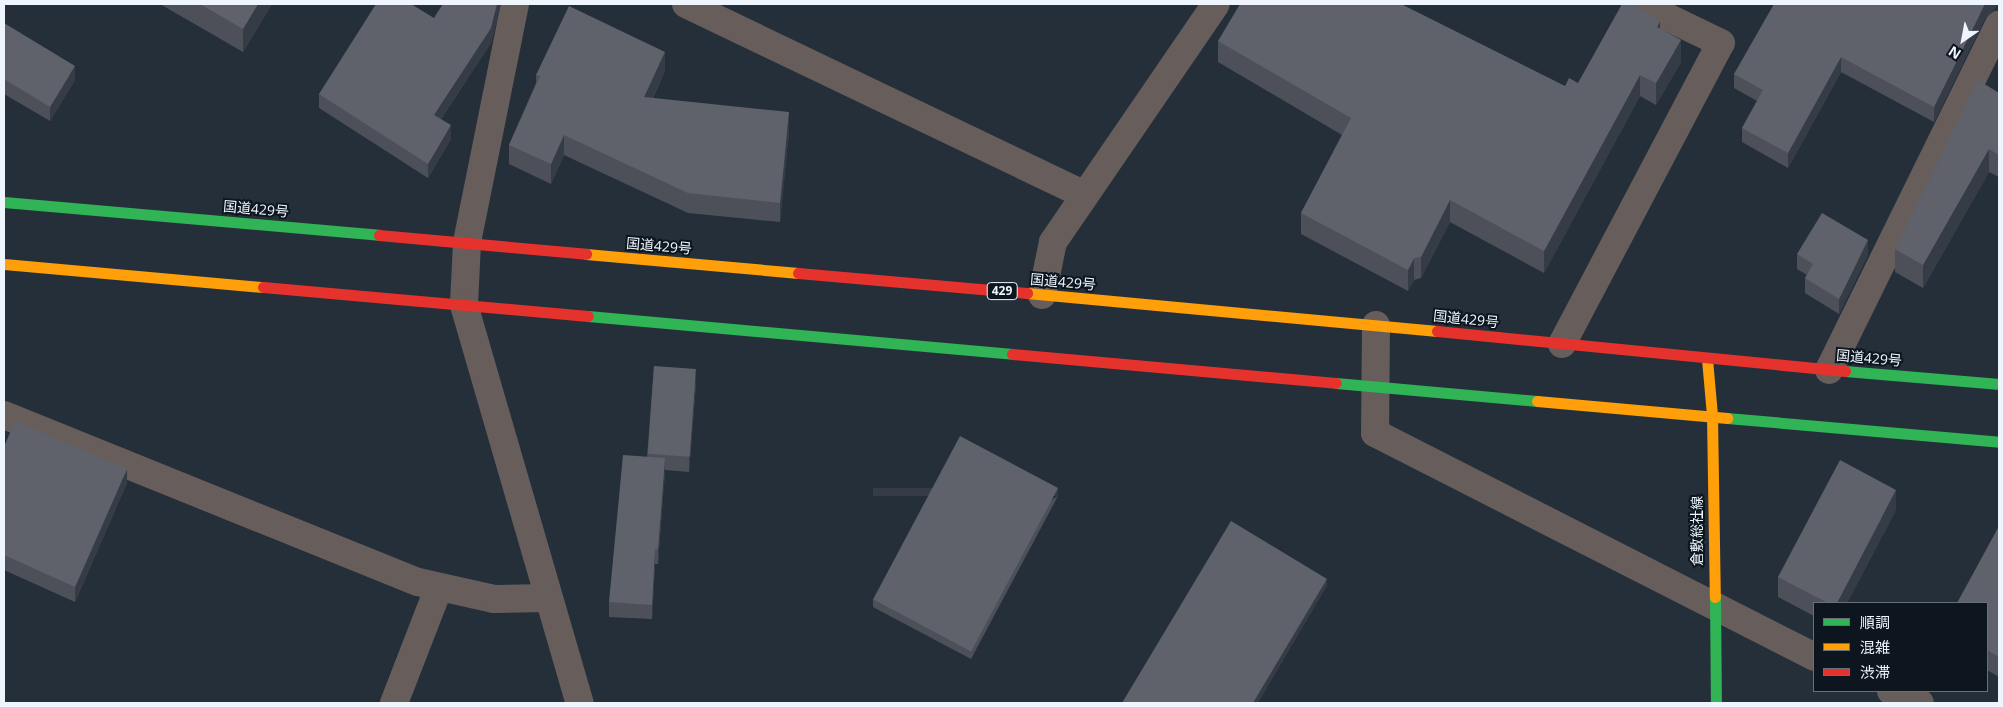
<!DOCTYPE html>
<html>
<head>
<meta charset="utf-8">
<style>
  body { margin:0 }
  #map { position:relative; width:2003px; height:707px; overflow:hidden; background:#242f3a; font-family:"Open Sans","Noto Sans JP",sans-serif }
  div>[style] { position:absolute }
  .street>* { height:28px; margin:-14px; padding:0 14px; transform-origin:14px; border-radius:14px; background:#675e5c }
  .fast>* { height:11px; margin:-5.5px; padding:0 5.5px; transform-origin:5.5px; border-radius:5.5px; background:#30b455 }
  .slow>* { height:11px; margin:-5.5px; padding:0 5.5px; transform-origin:5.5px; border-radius:5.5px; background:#ff9f0a }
  .jam>* { height:11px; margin:-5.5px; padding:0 5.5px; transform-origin:5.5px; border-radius:5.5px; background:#e5322d }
  .wall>* { inset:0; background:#4e5059 }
  .shaded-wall>* { inset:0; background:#363c45; transform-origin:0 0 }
  .building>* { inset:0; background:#5f626b; transform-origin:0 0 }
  span { translate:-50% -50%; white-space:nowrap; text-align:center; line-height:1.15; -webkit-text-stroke:4px #0d161f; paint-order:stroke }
  .shield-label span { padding:1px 4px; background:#0d161f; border:1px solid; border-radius:4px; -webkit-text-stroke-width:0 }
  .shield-label { font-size:12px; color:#eef5fd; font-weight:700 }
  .street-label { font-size:14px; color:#eef5fd }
  .frame { position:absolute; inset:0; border:5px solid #eef5fd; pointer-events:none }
  .legend { position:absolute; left:1813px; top:602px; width:175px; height:90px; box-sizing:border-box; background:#0d161f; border:1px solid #676f78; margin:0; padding:6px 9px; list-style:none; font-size:15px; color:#eef5fd }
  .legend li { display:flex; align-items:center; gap:10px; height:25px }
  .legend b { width:25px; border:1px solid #676f78 }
  .north { position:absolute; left:1938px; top:15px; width:50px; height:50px; -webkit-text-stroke:4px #0d161f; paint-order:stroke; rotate:213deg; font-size:14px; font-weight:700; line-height:20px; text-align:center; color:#eef5fd }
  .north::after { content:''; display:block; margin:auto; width:18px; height:22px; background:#eef5fd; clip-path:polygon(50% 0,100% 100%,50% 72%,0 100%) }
</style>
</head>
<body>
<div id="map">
  <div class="street">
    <i style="left:515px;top:4px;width:244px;rotate:101.4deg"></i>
    <i style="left:467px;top:243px;width:62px;rotate:92.8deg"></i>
    <i style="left:464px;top:305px;width:415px;rotate:73.8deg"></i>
    <i style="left:686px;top:4px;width:442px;rotate:25.6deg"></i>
    <i style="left:1042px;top:295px;width:54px;rotate:-78.3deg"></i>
    <i style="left:1053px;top:242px;width:288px;rotate:-55.6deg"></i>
    <i style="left:1376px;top:325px;width:108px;rotate:90.5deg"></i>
    <i style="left:1375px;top:433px;width:493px;rotate:27deg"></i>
    <i style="left:1562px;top:344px;width:340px;rotate:-62.2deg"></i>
    <i style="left:1721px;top:43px;width:90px;rotate:-154.3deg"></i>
    <i style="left:1829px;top:370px;width:385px;rotate:-63.8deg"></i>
    <i style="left:4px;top:415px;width:446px;rotate:22deg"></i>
    <i style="left:418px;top:582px;width:78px;rotate:12.6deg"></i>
    <i style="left:494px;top:599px;width:54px;rotate:-1.1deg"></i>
    <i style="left:1891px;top:691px;width:31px;rotate:22deg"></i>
    <i style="left:394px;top:703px;width:124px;rotate:-68.8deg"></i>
  </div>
  <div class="fast">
    <i style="left:4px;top:202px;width:376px;rotate:5deg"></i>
    <i style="left:588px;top:316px;width:426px;rotate:5.1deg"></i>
    <i style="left:1845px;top:371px;width:155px;rotate:4.8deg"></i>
    <i style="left:1336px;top:383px;width:202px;rotate:5.1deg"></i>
    <i style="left:1727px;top:418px;width:273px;rotate:5deg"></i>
    <i style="left:1715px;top:597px;width:106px;rotate:89.5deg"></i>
  </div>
  <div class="slow">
    <i style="left:586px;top:254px;width:213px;rotate:5.1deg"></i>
    <i style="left:4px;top:264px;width:260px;rotate:5.1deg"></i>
    <i style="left:1027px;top:293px;width:412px;rotate:5.3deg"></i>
    <i style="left:1707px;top:359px;width:56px;rotate:84.9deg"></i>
    <i style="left:1712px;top:415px;width:182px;rotate:89.1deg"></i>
    <i style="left:1537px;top:401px;width:191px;rotate:5.1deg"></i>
  </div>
  <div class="jam">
    <i style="left:379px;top:235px;width:208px;rotate:5.2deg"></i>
    <i style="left:798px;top:273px;width:230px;rotate:5deg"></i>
    <i style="left:263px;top:287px;width:326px;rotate:5.1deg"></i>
    <i style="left:1437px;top:331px;width:410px;rotate:5.6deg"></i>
    <i style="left:1012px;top:354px;width:325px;rotate:5.1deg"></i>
  </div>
  <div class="wall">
    <i style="clip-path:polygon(160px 4px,272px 4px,243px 52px)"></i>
    <i style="clip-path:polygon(443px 4px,501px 4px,491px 43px,441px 119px,451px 139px,428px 178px,319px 108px,319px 94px,434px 18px)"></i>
    <i style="clip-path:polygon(1994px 11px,1985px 18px,1934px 122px,1841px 72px,1788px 168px,1742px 142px,1742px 128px,1757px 101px,1734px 88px,1734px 74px)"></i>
    <i style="clip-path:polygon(4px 23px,75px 80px,50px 121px,4px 94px)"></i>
    <i style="clip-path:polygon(1660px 28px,1681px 62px,1656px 105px,1640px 96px,1544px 273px,1450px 222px,1421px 278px,1414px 280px,1408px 291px,1301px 234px,1301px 213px,1342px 135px,1218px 62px,1218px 41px,1565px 86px,1578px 83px)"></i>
    <i style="clip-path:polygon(665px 71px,653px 98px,789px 131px,780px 222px,688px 213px,564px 155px,551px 184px,509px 164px,509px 145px,536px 83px,536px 75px)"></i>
    <i style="clip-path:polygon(1999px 93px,1999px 177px,1989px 172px,1923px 288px,1895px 272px,1895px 249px)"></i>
    <i style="clip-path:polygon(1797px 254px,1868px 255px,1839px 314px,1805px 293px,1805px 278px,1807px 275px,1797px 269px)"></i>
    <i style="clip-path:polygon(654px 366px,696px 384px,689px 472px,665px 470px,658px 564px,655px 564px,652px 619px,609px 617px,609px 602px,647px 457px)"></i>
    <i style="clip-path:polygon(4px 447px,127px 483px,75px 602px,4px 570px)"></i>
    <i style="clip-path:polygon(1058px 496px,971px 659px,873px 607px,873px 599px)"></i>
    <i style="clip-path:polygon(1896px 510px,1847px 603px,1814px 603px,1814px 616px,1778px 597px,1778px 577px)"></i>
    <i style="clip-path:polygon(1999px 526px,1999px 677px,1987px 670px,1987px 603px)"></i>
  </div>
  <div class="shaded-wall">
    <i style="clip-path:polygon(258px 4px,272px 4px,243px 52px,243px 29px)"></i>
    <i style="clip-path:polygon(497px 4px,501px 4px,491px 43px,434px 129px,434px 115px)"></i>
    <i style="clip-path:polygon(1985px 4px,1998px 4px,1994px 11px,1985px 18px,1934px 122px,1934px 107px)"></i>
    <i style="clip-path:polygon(1660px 21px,1660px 42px,1657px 27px)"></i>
    <i style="clip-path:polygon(1681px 40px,1681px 62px,1656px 105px,1656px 83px)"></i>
    <i style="clip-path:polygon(665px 52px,665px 71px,644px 116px,644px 97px)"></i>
    <i style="clip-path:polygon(1841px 57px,1841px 72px,1788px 168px,1788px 153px)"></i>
    <i style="clip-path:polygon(75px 66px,75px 80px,50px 121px,50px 107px)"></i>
    <i style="clip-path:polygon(1640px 75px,1640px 96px,1544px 273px,1544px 251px)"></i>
    <i style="clip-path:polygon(789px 112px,789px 131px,780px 222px,780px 203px)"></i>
    <i style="clip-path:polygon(451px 125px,451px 139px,428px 178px,428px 164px)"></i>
    <i style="clip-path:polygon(564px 135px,564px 155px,551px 184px,551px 164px)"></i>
    <i style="clip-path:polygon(1989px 149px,1989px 172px,1923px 288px,1923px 265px)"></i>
    <i style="clip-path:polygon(1450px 200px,1450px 222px,1421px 278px,1421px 257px)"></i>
    <i style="clip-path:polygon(1868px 240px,1868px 255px,1839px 314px,1839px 299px)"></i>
    <i style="clip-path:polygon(1414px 258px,1414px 280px,1408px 291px,1408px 270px)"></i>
    <i style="clip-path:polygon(696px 369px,696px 384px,689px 472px,689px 457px)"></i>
    <i style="clip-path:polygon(665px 458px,665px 473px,658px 564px,658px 549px)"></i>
    <i style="clip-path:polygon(127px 469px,127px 483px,75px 602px,75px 587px)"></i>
    <i style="left:1058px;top:488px;width:8px;height:185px;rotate:90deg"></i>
    <i style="clip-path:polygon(1896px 490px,1896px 510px,1847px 603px,1837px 603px)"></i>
    <i style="clip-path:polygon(655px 549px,655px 564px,652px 619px,652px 605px)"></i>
    <i style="clip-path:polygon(1327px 579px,1327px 586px,1258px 703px,1253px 703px)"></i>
  </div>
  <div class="building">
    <i style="clip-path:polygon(200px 4px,258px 4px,243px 29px)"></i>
    <i style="clip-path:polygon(376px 4px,411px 4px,434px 18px,443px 4px,497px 4px,491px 28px,434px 115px,451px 125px,428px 164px,319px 94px)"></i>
    <i style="clip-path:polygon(1240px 4px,1401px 4px,1565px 86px,1569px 78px,1578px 83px,1622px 4px,1632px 4px,1660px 21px,1657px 27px,1681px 40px,1656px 83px,1640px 75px,1544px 251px,1450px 200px,1421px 257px,1414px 258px,1408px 270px,1301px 213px,1351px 118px,1218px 41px)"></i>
    <i style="clip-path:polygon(1774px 4px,1985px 4px,1934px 107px,1841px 57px,1788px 153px,1742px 128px,1763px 90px,1734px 74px)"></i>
    <i style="clip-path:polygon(569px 6px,665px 52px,644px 97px,789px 112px,780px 203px,688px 193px,564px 135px,551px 164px,509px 145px,540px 76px,536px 75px)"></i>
    <i style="clip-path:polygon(4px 23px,75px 66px,50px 107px,4px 79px)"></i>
    <i style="clip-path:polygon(1978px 80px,1999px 93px,1999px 155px,1989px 149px,1923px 265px,1895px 249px)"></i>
    <i style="clip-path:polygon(1822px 213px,1868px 240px,1839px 299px,1805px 278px,1813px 264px,1797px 254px)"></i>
    <i style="left:654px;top:366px;width:42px;height:88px;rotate:4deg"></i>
    <i style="clip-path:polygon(15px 421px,127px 469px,75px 587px,4px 555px,4px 447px)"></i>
    <i style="left:960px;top:436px;width:111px;height:185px;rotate:28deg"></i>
    <i style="clip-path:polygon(623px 455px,665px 458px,658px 549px,655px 549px,652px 605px,609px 602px)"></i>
    <i style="clip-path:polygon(1840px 460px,1896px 490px,1837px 603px,1828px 603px,1778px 577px)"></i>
    <i style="clip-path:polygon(1231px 521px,1327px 579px,1253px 703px,1122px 703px)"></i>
    <i style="clip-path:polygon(1999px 526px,1999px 657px,1987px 650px,1987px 603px,1957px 603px)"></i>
  </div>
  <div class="shield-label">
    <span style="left:1002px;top:291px">429</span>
  </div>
  <div class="street-label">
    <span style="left:256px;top:209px;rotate:5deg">国道429号</span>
    <span style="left:659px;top:246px;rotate:5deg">国道429号</span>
    <span style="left:1063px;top:282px;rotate:5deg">国道429号</span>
    <span style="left:1466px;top:319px;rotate:6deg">国道429号</span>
    <span style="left:1869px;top:358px;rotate:5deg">国道429号</span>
    <span style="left:1697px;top:531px;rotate:-90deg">倉敷総社線</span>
  </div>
  <div class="frame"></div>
  <ul class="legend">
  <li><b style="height:6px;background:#30b455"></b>順調</li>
  <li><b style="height:6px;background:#ff9f0a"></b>混雑</li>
  <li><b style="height:6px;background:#e5322d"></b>渋滞</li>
  </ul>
  <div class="north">N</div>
</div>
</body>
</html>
